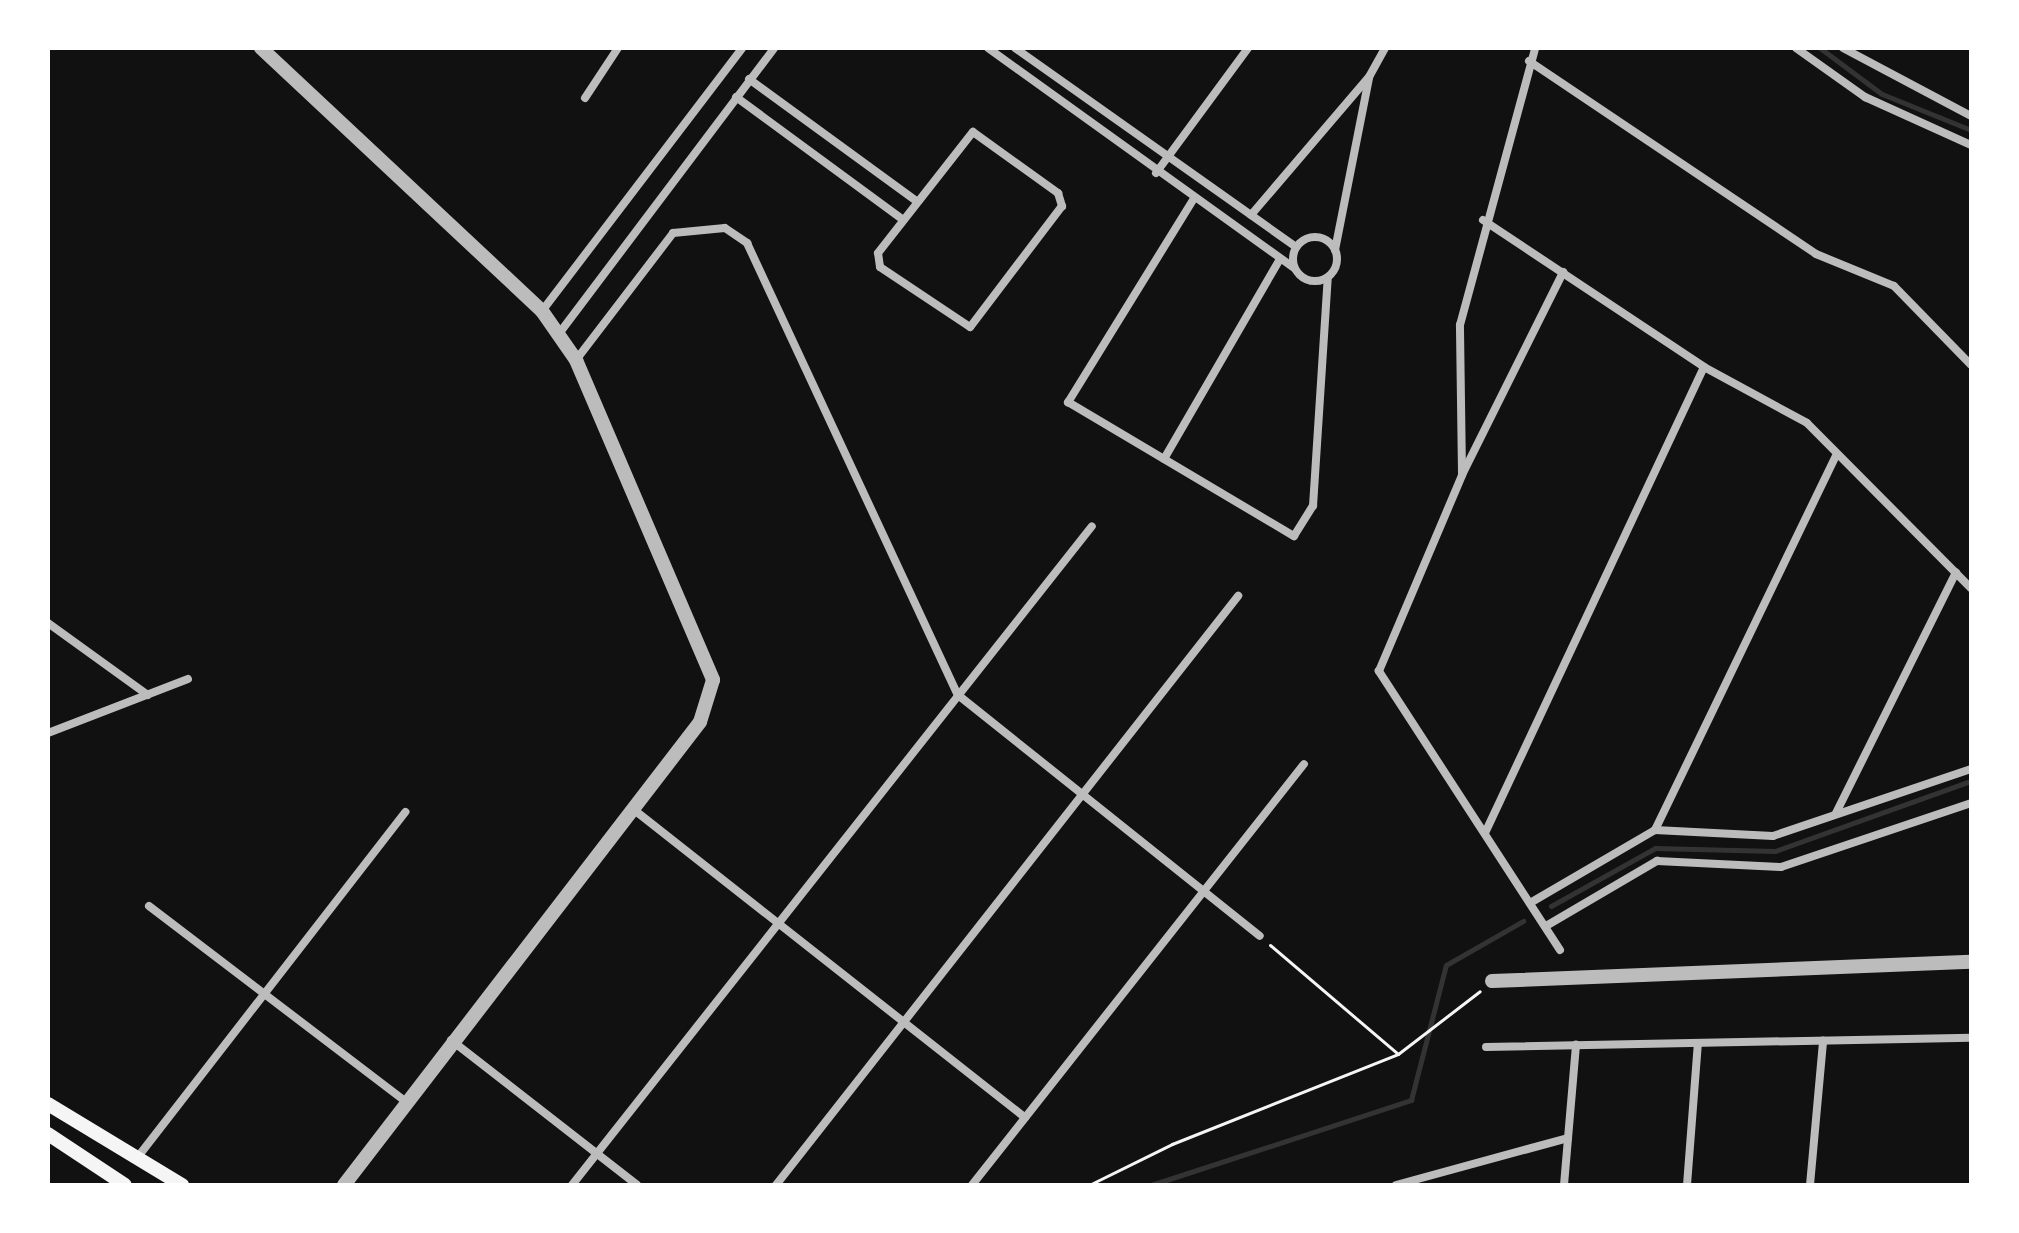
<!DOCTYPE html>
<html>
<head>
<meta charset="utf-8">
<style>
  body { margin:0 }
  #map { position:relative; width:2019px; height:1233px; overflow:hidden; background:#111; font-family:Mulish,sans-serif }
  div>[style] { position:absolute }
  .stream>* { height:5px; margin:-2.5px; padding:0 2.5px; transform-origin:2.5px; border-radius:2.5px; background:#333 }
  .path>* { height:3px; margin:-1.5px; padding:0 1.5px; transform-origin:1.5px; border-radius:1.5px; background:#f5f5f5 }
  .minor>* { height:8px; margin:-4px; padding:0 4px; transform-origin:4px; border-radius:4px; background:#bcbcbc }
  .minor>.ring { margin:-4px; padding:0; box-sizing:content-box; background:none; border:8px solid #bcbcbc; border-radius:50% }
  .tertiary>* { height:14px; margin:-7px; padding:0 7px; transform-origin:7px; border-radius:7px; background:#bcbcbc }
  .secondary>* { height:14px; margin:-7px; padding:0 7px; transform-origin:7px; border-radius:7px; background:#f5f5f5 }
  span { translate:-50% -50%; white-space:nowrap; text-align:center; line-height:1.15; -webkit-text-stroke:6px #fff; paint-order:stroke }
  .frame { position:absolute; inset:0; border:50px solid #fff; pointer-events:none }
</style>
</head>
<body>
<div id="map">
  <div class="stream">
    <i style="left:1820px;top:48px;width:77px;rotate:36.6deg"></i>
    <i style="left:1882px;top:94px;width:96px;rotate:22deg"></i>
    <i style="left:1551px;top:906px;width:119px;rotate:-29.1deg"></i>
    <i style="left:1655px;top:848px;width:120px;rotate:1.4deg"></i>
    <i style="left:1775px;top:851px;width:208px;rotate:-19.7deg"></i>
    <i style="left:1151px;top:1185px;width:274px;rotate:-18.1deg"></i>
    <i style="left:1411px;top:1100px;width:139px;rotate:-75.5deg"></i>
    <i style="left:1446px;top:965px;width:89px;rotate:-29.7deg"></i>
  </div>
  <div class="path">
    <i style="left:1270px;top:945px;width:168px;rotate:40.4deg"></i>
    <i style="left:1089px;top:1185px;width:93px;rotate:-26.3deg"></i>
    <i style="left:1172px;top:1144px;width:243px;rotate:-21.7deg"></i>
    <i style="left:1398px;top:1054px;width:103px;rotate:-37.5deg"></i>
  </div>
  <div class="minor">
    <i style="left:988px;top:48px;width:377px;rotate:35.7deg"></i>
    <i style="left:1015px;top:48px;width:344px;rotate:35.3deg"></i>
    <i style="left:1796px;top:48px;width:85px;rotate:35.4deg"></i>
    <i style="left:1865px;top:97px;width:116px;rotate:24.4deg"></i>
    <i style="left:1843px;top:48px;width:145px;rotate:28deg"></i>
    <i style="left:1529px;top:61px;width:346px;rotate:33.9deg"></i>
    <i style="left:1816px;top:254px;width:84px;rotate:22.3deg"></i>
    <i style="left:1894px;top:286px;width:110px;rotate:45.7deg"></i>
    <i style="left:749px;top:79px;width:205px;rotate:36.1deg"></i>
    <i style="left:736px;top:97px;width:206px;rotate:36.3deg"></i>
    <i style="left:585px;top:98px;width:60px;rotate:-56.6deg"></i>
    <i style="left:973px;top:132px;width:105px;rotate:35.7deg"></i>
    <i style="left:1058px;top:193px;width:14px;rotate:73deg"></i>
    <i style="left:1062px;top:206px;width:152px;rotate:127.2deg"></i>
    <i style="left:970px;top:327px;width:108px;rotate:-146.3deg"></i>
    <i style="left:880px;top:267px;width:14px;rotate:-98deg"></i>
    <i style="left:878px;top:253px;width:154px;rotate:-51.9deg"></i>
    <i style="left:1156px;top:173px;width:155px;rotate:-53.6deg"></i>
    <i style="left:1193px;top:200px;width:238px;rotate:121.7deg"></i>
    <i style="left:1068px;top:402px;width:263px;rotate:30.7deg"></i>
    <i style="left:1294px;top:536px;width:36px;rotate:-58deg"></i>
    <i style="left:1313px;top:506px;width:229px;rotate:-86.3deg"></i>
    <i style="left:1251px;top:215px;width:182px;rotate:-49.5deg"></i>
    <i style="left:1369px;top:77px;width:33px;rotate:-61deg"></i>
    <i style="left:1483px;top:220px;width:265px;rotate:33.6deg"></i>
    <i style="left:1704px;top:367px;width:117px;rotate:28.5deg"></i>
    <i style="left:1807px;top:423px;width:233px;rotate:45.2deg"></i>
    <i class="ring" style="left:1293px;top:237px;width:36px;height:36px"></i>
    <i style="left:1335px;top:250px;width:175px;rotate:-78.8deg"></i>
    <i style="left:542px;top:311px;width:330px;rotate:-52.7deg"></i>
    <i style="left:558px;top:335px;width:359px;rotate:-53deg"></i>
    <i style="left:576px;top:360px;width:160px;rotate:-52.6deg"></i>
    <i style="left:673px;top:233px;width:52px;rotate:-5.5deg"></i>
    <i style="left:725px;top:228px;width:27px;rotate:34deg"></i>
    <i style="left:747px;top:243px;width:499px;rotate:65deg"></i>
    <i style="left:958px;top:695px;width:386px;rotate:38.6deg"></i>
    <i style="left:1164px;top:459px;width:231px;rotate:-59.9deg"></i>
    <i style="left:1462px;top:473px;width:148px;rotate:-90.8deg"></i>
    <i style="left:1460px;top:325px;width:287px;rotate:-74.8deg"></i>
    <i style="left:48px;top:623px;width:123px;rotate:35.8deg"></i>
    <i style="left:48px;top:733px;width:150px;rotate:-21.1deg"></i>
    <i style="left:633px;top:809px;width:499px;rotate:38.2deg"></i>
    <i style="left:1836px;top:813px;width:269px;rotate:-63.5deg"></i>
    <i style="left:1655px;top:830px;width:415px;rotate:-64.2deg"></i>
    <i style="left:1485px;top:833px;width:515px;rotate:-64.83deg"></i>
    <i style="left:1530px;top:903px;width:145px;rotate:-30.3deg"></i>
    <i style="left:1655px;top:830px;width:118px;rotate:2.9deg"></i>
    <i style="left:1773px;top:836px;width:209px;rotate:-18.7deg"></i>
    <i style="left:149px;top:906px;width:322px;rotate:37.3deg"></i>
    <i style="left:1546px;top:926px;width:129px;rotate:-30.4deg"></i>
    <i style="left:1657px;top:861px;width:124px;rotate:2.8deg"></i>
    <i style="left:1781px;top:867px;width:200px;rotate:-18.6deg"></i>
    <i style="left:1560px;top:950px;width:333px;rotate:-123deg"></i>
    <i style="left:1379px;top:671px;width:213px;rotate:-67deg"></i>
    <i style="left:1462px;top:475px;width:227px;rotate:-63.5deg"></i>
    <i style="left:451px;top:1040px;width:236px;rotate:37.9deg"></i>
    <i style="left:1486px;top:1047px;width:485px;rotate:-1.1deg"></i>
    <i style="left:137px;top:1158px;width:438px;rotate:-52.2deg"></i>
    <i style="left:572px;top:1185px;width:839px;rotate:-51.72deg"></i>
    <i style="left:776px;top:1185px;width:749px;rotate:-51.89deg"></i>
    <i style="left:972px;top:1185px;width:536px;rotate:-51.74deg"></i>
    <i style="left:1396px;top:1185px;width:178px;rotate:-15.3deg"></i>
    <i style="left:1564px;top:1185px;width:141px;rotate:-85.1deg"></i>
    <i style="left:1687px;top:1185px;width:142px;rotate:-85.6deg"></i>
    <i style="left:1810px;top:1185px;width:145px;rotate:-84.8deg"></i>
  </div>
  <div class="tertiary">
    <i style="left:261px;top:48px;width:385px;rotate:43.1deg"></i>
    <i style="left:542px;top:311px;width:60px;rotate:55.2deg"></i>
    <i style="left:576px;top:360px;width:348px;rotate:66.8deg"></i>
    <i style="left:713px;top:680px;width:44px;rotate:107.2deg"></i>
    <i style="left:700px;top:722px;width:584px;rotate:127.56deg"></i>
    <i style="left:1492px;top:981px;width:479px;rotate:-2.3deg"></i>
  </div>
  <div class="secondary">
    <i style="left:48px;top:1104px;width:157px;rotate:31.2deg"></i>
    <i style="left:48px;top:1134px;width:92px;rotate:33.5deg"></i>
  </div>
  <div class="frame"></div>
</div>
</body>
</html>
